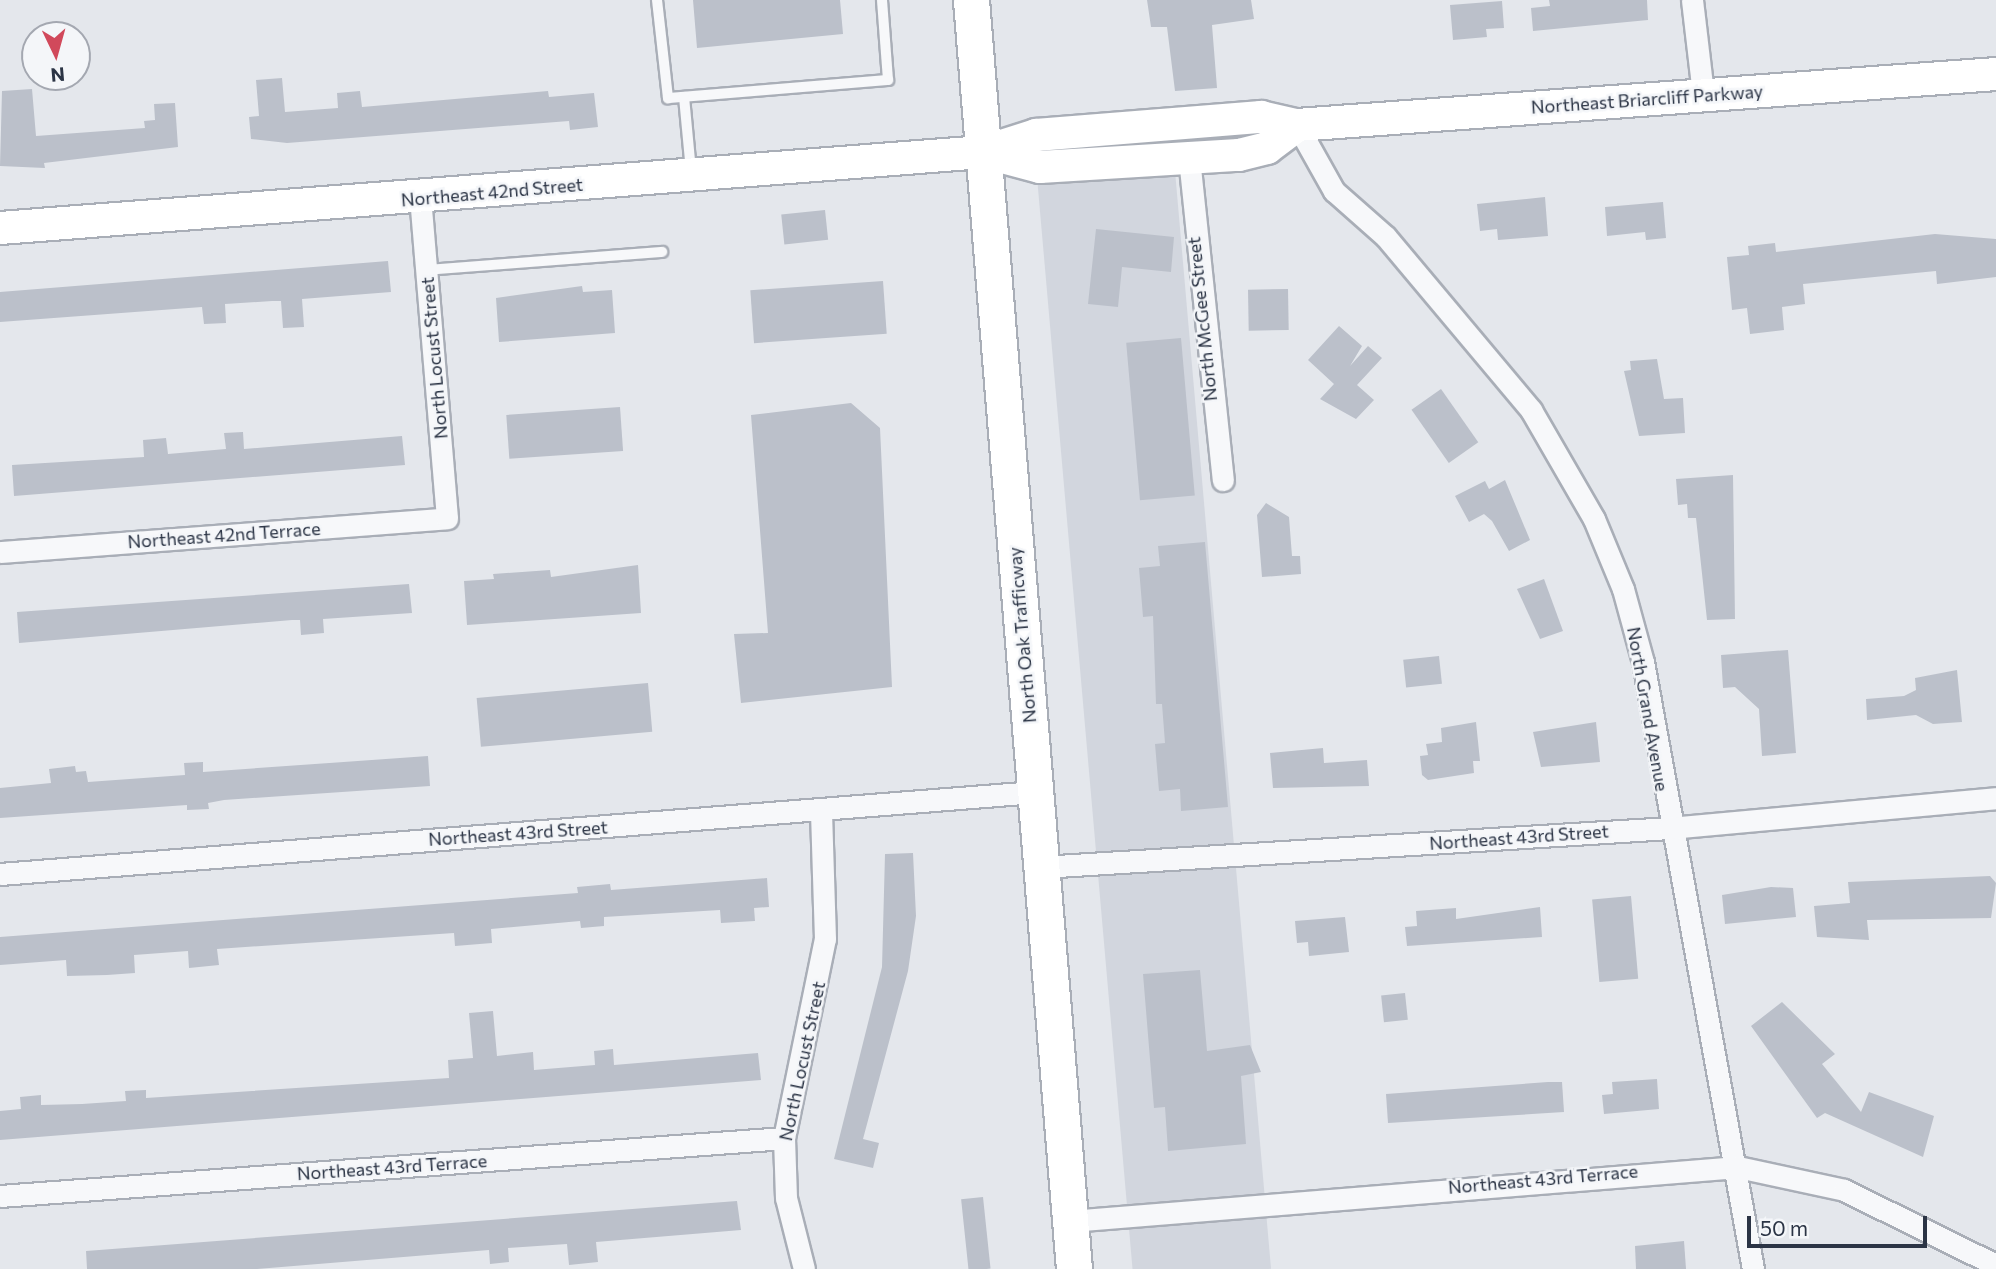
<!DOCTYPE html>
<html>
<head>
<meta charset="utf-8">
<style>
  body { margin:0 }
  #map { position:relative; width:1996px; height:1269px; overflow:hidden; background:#e4e7ec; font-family:Commissioner,sans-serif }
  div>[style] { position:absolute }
  .built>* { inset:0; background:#d2d6de; transform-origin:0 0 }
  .building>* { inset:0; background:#bbc0ca; transform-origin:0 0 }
  .roads { filter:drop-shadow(2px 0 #a9aeb7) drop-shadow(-2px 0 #a9aeb7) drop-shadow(0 2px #a9aeb7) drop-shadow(0 -2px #a9aeb7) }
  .service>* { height:10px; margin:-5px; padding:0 5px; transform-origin:5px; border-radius:5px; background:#f7f8fa }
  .minor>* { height:21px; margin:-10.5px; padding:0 10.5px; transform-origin:10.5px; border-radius:10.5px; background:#f7f8fa }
  .secondary>* { height:32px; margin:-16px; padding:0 16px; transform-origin:16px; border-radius:16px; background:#fff }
  .primary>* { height:35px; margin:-17.5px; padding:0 17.5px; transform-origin:17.5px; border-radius:17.5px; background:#fff }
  span { translate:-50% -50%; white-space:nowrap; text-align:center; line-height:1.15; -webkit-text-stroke:5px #f4f6f9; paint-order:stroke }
  .street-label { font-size:18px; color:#2b3445 }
  .north { position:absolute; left:21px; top:21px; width:70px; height:70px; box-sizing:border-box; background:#f4f6f9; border:2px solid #a4a8b1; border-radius:50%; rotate:175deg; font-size:19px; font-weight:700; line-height:28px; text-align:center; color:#2b3445 }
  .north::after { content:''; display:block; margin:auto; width:24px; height:32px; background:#d1495b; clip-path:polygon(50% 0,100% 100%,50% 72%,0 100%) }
  .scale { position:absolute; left:1747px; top:1216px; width:180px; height:32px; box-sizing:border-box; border:4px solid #2b3445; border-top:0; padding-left:9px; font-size:21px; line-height:24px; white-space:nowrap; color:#2b3445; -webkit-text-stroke:5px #f4f6f9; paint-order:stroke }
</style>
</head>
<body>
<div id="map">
  <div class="built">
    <i style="left:1175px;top:171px;width:1102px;height:138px;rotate:85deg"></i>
  </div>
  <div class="building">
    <i style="clip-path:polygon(693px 0,840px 0,843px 34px,697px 48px)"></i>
    <i style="clip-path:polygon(1147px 0,1251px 0,1254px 19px,1212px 25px,1217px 88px,1175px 91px,1167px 27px,1151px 27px)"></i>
    <i style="clip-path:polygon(1549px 0,1647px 0,1648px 20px,1533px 31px,1531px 8px,1550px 6px)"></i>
    <i style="clip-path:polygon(1502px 1px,1504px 28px,1486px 29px,1487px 37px,1453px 40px,1450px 5px)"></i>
    <i style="clip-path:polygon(282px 78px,285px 112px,338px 108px,337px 93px,360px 91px,362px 107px,548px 91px,549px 97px,594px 93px,598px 127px,570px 130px,569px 121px,287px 143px,251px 139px,249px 117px,259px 116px,256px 80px)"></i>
    <i style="clip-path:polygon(32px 89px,36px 136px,145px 128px,144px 121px,155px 120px,154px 104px,175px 103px,178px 147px,44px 163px,45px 168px,0 166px,2px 91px)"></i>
    <i style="clip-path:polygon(1545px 197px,1548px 236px,1498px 240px,1497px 229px,1480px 231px,1477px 204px)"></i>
    <i style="clip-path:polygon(1663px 202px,1666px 238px,1646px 240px,1645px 232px,1607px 236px,1605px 207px)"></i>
    <i style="left:825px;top:210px;width:30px;height:44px;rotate:84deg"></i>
    <i style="clip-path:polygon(1096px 229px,1174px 237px,1171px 272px,1122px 267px,1118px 307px,1088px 304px)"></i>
    <i style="clip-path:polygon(1935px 234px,1996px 239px,1996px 277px,1937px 284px,1936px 271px,1803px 284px,1805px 304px,1782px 307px,1784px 330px,1750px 334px,1747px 308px,1732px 310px,1727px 257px,1749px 255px,1748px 246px,1775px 243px,1776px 252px)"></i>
    <i style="clip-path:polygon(388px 261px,391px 292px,302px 299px,304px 327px,283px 328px,281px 301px,272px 301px,225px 304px,226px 323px,204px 324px,202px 307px,0 322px,0 292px)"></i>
    <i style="left:883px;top:281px;width:53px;height:133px;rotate:86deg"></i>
    <i style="clip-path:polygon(582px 286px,583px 292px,612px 290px,615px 333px,499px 342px,496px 298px)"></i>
    <i style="left:1288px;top:289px;width:41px;height:40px;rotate:89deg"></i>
    <i style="clip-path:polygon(1339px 326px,1362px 346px,1350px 366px,1368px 346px,1382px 358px,1357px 385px,1374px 400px,1356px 419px,1320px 399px,1334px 384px,1308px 360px)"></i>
    <i style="left:1181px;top:338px;width:158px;height:55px;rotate:85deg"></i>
    <i style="clip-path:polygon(1657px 359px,1664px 399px,1683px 398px,1685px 433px,1639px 436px,1624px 371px,1631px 370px,1630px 361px)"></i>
    <i style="left:1441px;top:389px;width:65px;height:36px;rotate:55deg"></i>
    <i style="clip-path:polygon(851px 403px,880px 428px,892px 687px,741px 703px,734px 634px,768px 633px,751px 415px)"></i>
    <i style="left:620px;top:407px;width:44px;height:114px;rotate:86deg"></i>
    <i style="clip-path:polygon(243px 432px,244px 449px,402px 436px,405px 465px,14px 496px,12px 465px,144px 457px,143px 440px,166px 438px,168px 454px,226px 449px,224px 433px)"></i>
    <i style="clip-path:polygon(1733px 475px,1735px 619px,1707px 620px,1696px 518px,1688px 518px,1687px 504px,1678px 505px,1676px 479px)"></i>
    <i style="clip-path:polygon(1505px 480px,1530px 540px,1509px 551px,1492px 521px,1484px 514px,1469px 522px,1455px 496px,1485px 481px,1489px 489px)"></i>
    <i style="clip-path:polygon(1266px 503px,1289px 517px,1292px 556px,1300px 556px,1301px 574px,1262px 577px,1257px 515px)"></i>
    <i style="clip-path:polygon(1205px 542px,1228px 807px,1181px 811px,1180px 789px,1159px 791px,1155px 744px,1165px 743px,1162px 704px,1156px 704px,1153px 616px,1143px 617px,1139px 568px,1160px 566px,1158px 546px)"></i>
    <i style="clip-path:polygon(638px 565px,641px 613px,467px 625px,464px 581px,494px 579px,493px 574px,550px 570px,551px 577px)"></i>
    <i style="clip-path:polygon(1544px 579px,1563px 631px,1540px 639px,1517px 589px)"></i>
    <i style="clip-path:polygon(409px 584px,412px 613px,323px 619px,324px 633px,301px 635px,300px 620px,292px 620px,19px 643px,17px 612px)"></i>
    <i style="clip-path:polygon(1788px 650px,1796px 753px,1762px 756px,1759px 709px,1735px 687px,1723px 688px,1721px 655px)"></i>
    <i style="left:1439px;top:656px;width:28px;height:36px;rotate:84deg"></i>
    <i style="clip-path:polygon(1957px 670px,1962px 722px,1933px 724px,1916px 715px,1867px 720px,1866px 699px,1904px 696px,1916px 690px,1915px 678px)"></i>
    <i style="left:648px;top:683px;width:49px;height:172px;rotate:85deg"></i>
    <i style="clip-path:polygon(1476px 722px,1480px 761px,1473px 761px,1474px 773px,1428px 780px,1422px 775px,1420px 756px,1428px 755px,1426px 744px,1442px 742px,1441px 728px)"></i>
    <i style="clip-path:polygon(1596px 722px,1600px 762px,1541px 767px,1533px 732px)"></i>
    <i style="clip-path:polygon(1323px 748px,1324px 763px,1367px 760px,1369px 786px,1273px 788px,1270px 753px)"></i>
    <i style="clip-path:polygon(428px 756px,430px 786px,224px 800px,208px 803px,209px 809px,187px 810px,187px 805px,0 818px,0 788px,51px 783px,49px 769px,75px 766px,76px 772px,86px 771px,88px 782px,185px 775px,184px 763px,203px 762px,203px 772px)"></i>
    <i style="clip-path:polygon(913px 853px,916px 916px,908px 971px,863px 1139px,879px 1143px,873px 1168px,834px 1159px,882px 967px,885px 854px)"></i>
    <i style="clip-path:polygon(1990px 876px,1996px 883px,1991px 918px,1867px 920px,1869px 940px,1817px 937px,1814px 906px,1850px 903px,1848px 882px)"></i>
    <i style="clip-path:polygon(767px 878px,769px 907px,754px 908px,755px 921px,721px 923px,720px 910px,604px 917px,604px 926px,581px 928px,580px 921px,491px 929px,492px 943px,455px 946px,454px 933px,217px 949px,219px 965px,189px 968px,188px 951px,134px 955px,135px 973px,107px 975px,67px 976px,66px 960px,0 965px,0 937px,578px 893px,577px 887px,610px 884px,611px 890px)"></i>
    <i style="clip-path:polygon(1771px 887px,1793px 888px,1796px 917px,1725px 924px,1722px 895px)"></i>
    <i style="left:1631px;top:896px;width:83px;height:39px;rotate:85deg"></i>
    <i style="clip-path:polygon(1540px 907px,1542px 937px,1407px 946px,1405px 927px,1417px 926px,1416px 911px,1456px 908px,1456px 919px)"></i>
    <i style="clip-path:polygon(1345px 917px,1349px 952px,1309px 956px,1308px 942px,1297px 943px,1295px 921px)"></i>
    <i style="clip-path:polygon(1200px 970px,1207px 1051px,1250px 1045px,1261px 1072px,1241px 1076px,1246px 1144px,1168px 1151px,1165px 1107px,1154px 1108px,1143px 974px)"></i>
    <i style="left:1405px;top:993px;width:27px;height:24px;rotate:84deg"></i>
    <i style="clip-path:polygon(1782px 1002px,1835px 1054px,1822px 1064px,1861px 1112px,1869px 1092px,1934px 1116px,1923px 1157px,1825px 1113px,1817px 1118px,1751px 1026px)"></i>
    <i style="clip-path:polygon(493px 1011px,497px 1056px,533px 1052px,534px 1070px,595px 1065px,594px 1051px,613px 1049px,614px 1065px,758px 1053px,761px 1080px,0 1140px,0 1111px,21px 1109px,20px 1097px,41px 1095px,41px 1105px,82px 1104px,126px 1101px,125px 1091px,146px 1090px,146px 1098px,449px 1078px,448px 1060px,473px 1058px,469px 1013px)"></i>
    <i style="clip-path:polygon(1657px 1079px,1659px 1109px,1604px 1114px,1602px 1095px,1613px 1094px,1612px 1082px)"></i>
    <i style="clip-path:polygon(1548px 1082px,1562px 1082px,1564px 1112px,1388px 1123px,1386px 1094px)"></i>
    <i style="left:983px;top:1197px;width:72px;height:22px;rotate:84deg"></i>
    <i style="clip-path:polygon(737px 1201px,741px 1230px,596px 1242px,598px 1262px,569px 1265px,567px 1244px,508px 1248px,509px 1262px,490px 1264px,489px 1250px,257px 1269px,87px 1269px,86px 1251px)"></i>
    <i style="clip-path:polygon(1684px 1241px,1686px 1269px,1636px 1269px,1635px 1246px)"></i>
  </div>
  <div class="roads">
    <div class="service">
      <i style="left:657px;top:0;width:99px;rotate:83.6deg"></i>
      <i style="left:668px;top:98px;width:221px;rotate:-4.7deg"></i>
      <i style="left:888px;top:80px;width:80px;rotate:-94.3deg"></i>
      <i style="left:684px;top:97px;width:74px;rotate:84.6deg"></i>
      <i style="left:426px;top:270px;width:237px;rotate:-4.4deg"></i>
    </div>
    <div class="minor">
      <i style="left:1692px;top:0;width:95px;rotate:83.3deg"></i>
      <i style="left:1297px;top:125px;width:76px;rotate:60.7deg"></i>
      <i style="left:1334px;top:191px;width:69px;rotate:41.5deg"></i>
      <i style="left:1386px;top:237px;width:226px;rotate:50deg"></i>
      <i style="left:1531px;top:410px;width:126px;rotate:60deg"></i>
      <i style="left:1594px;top:519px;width:76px;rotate:67.5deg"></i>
      <i style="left:1623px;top:589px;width:76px;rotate:74.7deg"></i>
      <i style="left:1643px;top:662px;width:617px;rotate:79.73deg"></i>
      <i style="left:1189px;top:158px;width:324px;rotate:84deg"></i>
      <i style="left:0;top:552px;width:448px;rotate:-4.3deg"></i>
      <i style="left:447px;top:518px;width:321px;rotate:-94.8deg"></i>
      <i style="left:1041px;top:867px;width:629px;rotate:-3.55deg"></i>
      <i style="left:1669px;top:828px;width:328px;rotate:-5.2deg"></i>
      <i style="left:0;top:874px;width:1038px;rotate:-4.53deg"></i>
      <i style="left:0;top:1196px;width:786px;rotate:-4.23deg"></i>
      <i style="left:1070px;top:1221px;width:670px;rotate:-4.62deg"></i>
      <i style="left:1738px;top:1167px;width:108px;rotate:12.2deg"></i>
      <i style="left:1844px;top:1190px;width:169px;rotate:26.3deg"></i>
      <i style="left:804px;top:1269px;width:73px;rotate:-104.2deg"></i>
      <i style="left:786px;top:1198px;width:60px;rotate:-91.9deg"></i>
      <i style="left:784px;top:1138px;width:203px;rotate:-78.4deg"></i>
      <i style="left:825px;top:939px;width:130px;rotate:-91.8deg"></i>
    </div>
    <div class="secondary">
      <i style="left:984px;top:152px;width:58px;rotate:15deg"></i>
      <i style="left:1040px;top:167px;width:199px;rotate:-3.5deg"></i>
      <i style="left:1239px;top:155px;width:29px;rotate:-14deg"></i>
      <i style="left:1267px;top:148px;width:38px;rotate:-37deg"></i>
      <i style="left:0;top:228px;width:986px;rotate:-4.42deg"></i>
      <i style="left:983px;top:152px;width:56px;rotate:-17.8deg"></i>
      <i style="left:1036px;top:135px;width:226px;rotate:-4.6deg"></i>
      <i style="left:1261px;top:117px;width:37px;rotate:13deg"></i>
      <i style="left:1297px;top:125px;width:701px;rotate:-4.17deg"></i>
    </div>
    <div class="primary">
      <i style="left:971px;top:0;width:1273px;rotate:85.36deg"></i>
    </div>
  </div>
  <div class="street-label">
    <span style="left:1647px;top:99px;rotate:-4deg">Northeast Briarcliff Parkway</span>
    <span style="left:492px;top:192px;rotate:-5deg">Northeast 42nd Street</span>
    <span style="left:1202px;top:319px;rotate:-96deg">North McGee Street</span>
    <span style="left:434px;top:358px;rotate:-95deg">North Locust Street</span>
    <span style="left:224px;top:535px;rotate:-4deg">Northeast 42nd Terrace</span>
    <span style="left:1022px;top:635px;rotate:-95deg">North Oak Trafficway</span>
    <span style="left:1648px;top:709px;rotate:80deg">North Grand Avenue</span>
    <span style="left:518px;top:833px;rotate:-4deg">Northeast 43rd Street</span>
    <span style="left:1519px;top:837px;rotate:-4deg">Northeast 43rd Street</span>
    <span style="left:802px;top:1061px;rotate:-78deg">North Locust Street</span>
    <span style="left:392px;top:1167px;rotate:-4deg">Northeast 43rd Terrace</span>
    <span style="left:1543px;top:1179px;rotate:-5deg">Northeast 43rd Terrace</span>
  </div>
  <div class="north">N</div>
  <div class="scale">50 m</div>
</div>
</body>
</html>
